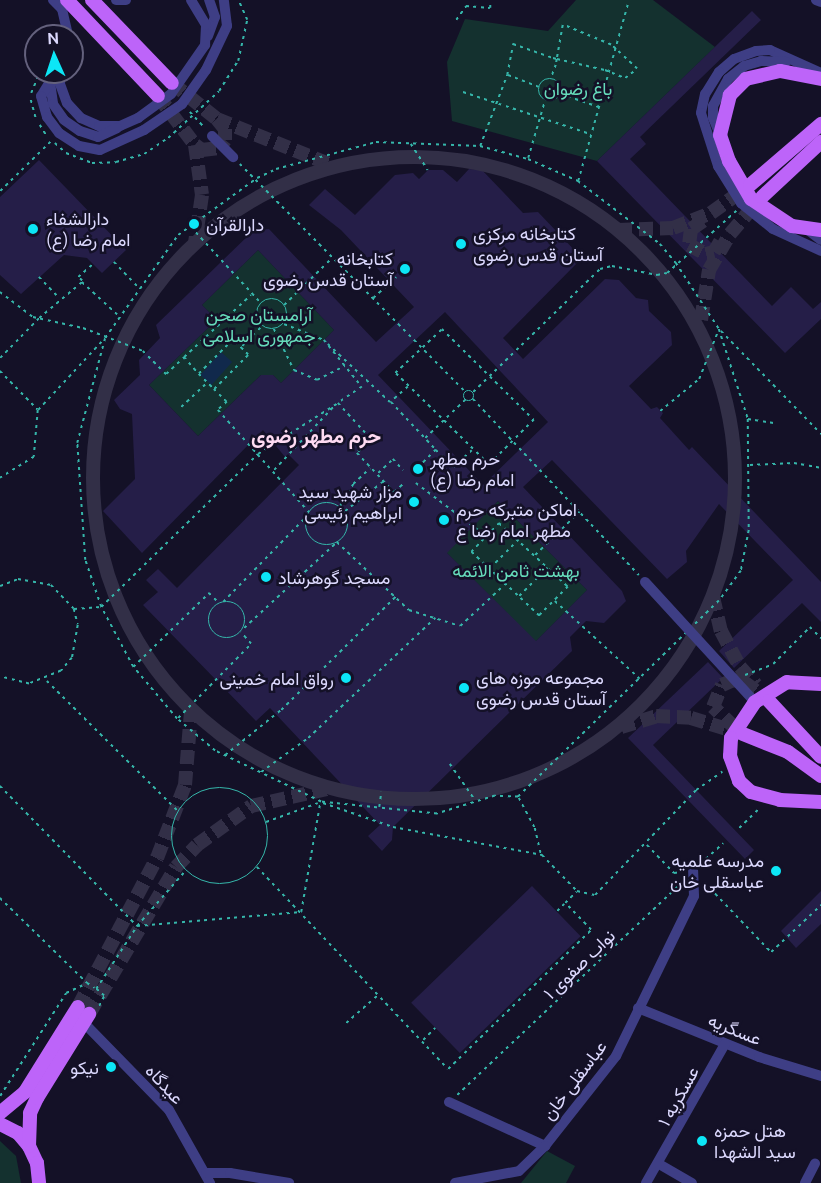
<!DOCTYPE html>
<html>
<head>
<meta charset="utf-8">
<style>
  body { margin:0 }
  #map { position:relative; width:821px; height:1183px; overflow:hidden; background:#141127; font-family:Ubuntu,Vazirmatn,sans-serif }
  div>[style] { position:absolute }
  .green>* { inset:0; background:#14312f; transform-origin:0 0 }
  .water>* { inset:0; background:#11294c; transform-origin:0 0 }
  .building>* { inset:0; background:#251e48; transform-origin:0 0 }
  .major-tunnel>* { height:14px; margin-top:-7px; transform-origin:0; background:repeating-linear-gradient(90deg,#322f47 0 14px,transparent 0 21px) }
  .major-tunnel>.ring { margin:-7px; padding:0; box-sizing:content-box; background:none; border:14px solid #322f47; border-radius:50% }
  .path>* { height:1.5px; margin-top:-0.75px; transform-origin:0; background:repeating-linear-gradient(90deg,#35b6aa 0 3px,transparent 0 7.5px) }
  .path>.ring { margin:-0.75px; padding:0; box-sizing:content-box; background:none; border:1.5px solid #35b6aa; border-radius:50% }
  .minor>* { height:10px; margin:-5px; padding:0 5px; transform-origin:5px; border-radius:5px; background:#3e3e85 }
  .major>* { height:14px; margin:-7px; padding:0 7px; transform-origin:7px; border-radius:7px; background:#bd64f9 }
  .dots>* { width:16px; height:16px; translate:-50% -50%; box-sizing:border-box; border:3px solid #141127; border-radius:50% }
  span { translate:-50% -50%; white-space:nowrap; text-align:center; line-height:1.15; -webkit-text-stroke:5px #141127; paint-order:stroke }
  .park-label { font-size:18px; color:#66dcbb }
  .poi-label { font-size:18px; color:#dcd9fe }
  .left { translate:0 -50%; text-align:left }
  .right { translate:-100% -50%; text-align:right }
  .street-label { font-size:18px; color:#dcd9fe }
  .neighbourhood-label { font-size:20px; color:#fedbf2; font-weight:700 }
  .north { position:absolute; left:24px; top:24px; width:60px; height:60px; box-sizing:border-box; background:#141127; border:2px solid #64617d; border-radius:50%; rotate:357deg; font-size:16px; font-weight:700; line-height:24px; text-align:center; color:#dcd9fe }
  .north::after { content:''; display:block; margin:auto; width:21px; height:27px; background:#0ce6f6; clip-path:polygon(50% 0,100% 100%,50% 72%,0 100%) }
</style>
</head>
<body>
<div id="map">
  <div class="green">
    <i style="clip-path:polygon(576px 0,653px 0,715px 47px,597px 161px,452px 121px,447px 62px,465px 19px,548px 31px)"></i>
    <i style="clip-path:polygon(258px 250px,334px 330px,281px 383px,273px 375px,261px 375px,198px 436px,149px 385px,209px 327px,210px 313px,202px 305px)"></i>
    <i style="left:498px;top:501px;width:126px;height:73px;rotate:45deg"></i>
    <i style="clip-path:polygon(0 1141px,16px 1156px,21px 1183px,0 1183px)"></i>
    <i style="clip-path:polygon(547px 1151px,575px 1166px,566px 1183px,521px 1183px)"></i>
  </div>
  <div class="water">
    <i style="left:221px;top:352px;width:15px;height:31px;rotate:42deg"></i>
  </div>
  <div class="building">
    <i style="clip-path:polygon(752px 11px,761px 20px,640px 137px,646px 144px,630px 159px,772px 306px,791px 287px,813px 309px,821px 302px,821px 319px,785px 353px,597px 161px)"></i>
    <i style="clip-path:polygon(39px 160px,126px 250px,102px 273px,87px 258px,64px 255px,21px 294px,0 275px,0 197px)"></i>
    <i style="clip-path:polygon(evenodd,469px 169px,482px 170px,523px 213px,538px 212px,582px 258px,503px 338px,523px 359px,605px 279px,619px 280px,636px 298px,648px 300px,649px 311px,671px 332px,672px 345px,629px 386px,651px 409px,657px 407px,663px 413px,660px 418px,689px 450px,692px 447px,821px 582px,821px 622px,802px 603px,734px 668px,719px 651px,793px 580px,719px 504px,686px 551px,687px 562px,667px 579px,552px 460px,523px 487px,622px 591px,626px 601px,604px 623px,586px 621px,570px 637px,572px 651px,393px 827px,392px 840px,382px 851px,368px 836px,380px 825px,270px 708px,256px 721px,143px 605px,158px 592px,146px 580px,158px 569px,177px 588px,299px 465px,288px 454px,285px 457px,263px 430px,142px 553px,103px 511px,135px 479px,132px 414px,120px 409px,114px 400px,140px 375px,139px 360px,160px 338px,156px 325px,254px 230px,269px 229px,376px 342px,414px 307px,341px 230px,309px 205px,325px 189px,355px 215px,395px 175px,413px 173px,419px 179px,428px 170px,443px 170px,457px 182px,469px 169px,258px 250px,334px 330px,281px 383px,273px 375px,261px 375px,198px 436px,149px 385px,209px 327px,210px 313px,202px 305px,258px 250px,469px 169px,445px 312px,548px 422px,483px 485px,378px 375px,445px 312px,469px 169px,498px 501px,587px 590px,536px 641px,447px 553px,498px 501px)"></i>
    <i style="clip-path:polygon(708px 662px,723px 678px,653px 745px,754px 850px,745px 859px,628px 738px)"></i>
    <i style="left:532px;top:886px;width:70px;height:168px;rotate:46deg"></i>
    <i style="clip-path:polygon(821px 891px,821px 924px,796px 948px,781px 931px)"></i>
  </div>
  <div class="major-tunnel">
    <i style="left:172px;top:83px;width:58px;rotate:38.7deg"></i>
    <i style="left:217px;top:119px;width:126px;rotate:21.9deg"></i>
    <i style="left:158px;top:96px;width:61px;rotate:52.9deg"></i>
    <i style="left:195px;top:145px;width:50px;rotate:82deg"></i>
    <i style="left:202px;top:195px;width:49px;rotate:98.3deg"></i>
    <i style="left:195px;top:145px;width:9px;rotate:36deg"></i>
    <i style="left:202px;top:150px;width:17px;rotate:-7deg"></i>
    <i style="left:219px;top:148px;width:10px;rotate:-53deg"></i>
    <i style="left:225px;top:140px;width:11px;rotate:-90deg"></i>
    <i style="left:225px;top:129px;width:13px;rotate:-129deg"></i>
    <i class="ring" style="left:93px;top:157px;width:628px;height:628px"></i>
    <i style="left:703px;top:221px;width:14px;rotate:146deg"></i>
    <i style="left:691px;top:229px;width:16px;rotate:97deg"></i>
    <i style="left:689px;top:245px;width:19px;rotate:28deg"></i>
    <i style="left:706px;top:254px;width:8px;rotate:-14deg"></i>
    <i style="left:714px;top:252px;width:12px;rotate:-59deg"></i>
    <i style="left:618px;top:230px;width:55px;rotate:-2.1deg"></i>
    <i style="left:673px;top:228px;width:41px;rotate:-21.5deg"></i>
    <i style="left:711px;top:213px;width:43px;rotate:-35.5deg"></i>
    <i style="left:701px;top:320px;width:51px;rotate:-80.9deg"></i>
    <i style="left:709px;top:270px;width:42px;rotate:-59.7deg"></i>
    <i style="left:730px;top:234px;width:43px;rotate:-49.7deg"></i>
    <i style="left:713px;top:597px;width:35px;rotate:77deg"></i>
    <i style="left:721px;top:631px;width:41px;rotate:62.2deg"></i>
    <i style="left:740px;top:667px;width:24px;rotate:48deg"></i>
    <i style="left:621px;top:727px;width:37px;rotate:-17deg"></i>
    <i style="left:656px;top:716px;width:35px;rotate:3deg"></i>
    <i style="left:691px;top:718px;width:54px;rotate:17.1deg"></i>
    <i style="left:734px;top:727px;width:29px;rotate:-136deg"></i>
    <i style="left:713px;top:707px;width:24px;rotate:-68deg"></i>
    <i style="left:722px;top:685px;width:12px;rotate:-24deg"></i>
    <i style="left:733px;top:680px;width:11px;rotate:10deg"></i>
    <i style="left:744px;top:682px;width:31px;rotate:37deg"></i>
    <i style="left:78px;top:1007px;width:169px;rotate:-62.1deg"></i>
    <i style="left:157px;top:858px;width:78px;rotate:-69deg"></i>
    <i style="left:185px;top:785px;width:73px;rotate:-85.3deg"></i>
    <i style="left:89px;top:1014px;width:171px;rotate:-59.4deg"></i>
    <i style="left:176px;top:867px;width:30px;rotate:-46deg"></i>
    <i style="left:197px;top:845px;width:67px;rotate:-35.8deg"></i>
    <i style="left:251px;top:806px;width:78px;rotate:-12.6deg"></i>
  </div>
  <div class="path">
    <i style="left:456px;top:20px;width:17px;rotate:-54deg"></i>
    <i style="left:466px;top:6px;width:24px;rotate:5deg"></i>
    <i style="left:490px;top:8px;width:8px;rotate:-90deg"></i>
    <i style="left:508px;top:75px;width:33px;rotate:21deg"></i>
    <i class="ring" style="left:539px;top:79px;width:20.5px;height:20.5px"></i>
    <i style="left:463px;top:92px;width:134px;rotate:18.3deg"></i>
    <i style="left:31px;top:93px;width:23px;rotate:-67deg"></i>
    <i style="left:561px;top:94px;width:40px;rotate:18.9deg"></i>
    <i style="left:31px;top:100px;width:20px;rotate:75deg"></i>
    <i style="left:190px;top:112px;width:22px;rotate:47deg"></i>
    <i style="left:40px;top:125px;width:13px;rotate:58deg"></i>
    <i style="left:376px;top:142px;width:104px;rotate:2.2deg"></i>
    <i style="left:480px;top:146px;width:50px;rotate:15.2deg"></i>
    <i style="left:528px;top:159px;width:55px;rotate:23.7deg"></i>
    <i style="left:578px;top:181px;width:103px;rotate:37.5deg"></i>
    <i style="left:660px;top:244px;width:25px;rotate:50deg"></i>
    <i style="left:676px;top:263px;width:79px;rotate:56.9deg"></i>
    <i style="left:719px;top:329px;width:95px;rotate:72.1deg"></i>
    <i style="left:748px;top:419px;width:111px;rotate:89.5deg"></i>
    <i style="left:749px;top:530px;width:42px;rotate:101deg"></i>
    <i style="left:741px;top:571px;width:37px;rotate:126deg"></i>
    <i style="left:719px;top:601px;width:281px;rotate:135.7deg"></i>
    <i style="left:518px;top:797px;width:23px;rotate:-178deg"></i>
    <i style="left:495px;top:796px;width:61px;rotate:162.8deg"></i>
    <i style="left:437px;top:814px;width:117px;rotate:-174.1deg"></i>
    <i style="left:321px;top:802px;width:118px;rotate:-154.3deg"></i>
    <i style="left:215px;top:751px;width:50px;rotate:-139.9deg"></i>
    <i style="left:177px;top:719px;width:68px;rotate:-130.2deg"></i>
    <i style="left:133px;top:667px;width:68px;rotate:-118.1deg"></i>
    <i style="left:101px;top:607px;width:50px;rotate:-108.8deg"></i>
    <i style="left:85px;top:560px;width:117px;rotate:-93.9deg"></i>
    <i style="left:77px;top:443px;width:109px;rotate:-75.1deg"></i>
    <i style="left:105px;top:338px;width:126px;rotate:-54.7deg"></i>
    <i style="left:178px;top:235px;width:97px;rotate:-35.8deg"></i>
    <i style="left:257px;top:178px;width:21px;rotate:-25deg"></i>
    <i style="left:276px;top:169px;width:104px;rotate:-15.1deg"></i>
    <i style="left:55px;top:143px;width:15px;rotate:42deg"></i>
    <i style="left:66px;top:153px;width:28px;rotate:21deg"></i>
    <i style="left:92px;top:163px;width:24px;rotate:-2deg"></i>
    <i style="left:116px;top:162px;width:29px;rotate:-16deg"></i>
    <i style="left:144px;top:154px;width:29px;rotate:-34deg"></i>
    <i style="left:168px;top:138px;width:69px;rotate:-42.7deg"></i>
    <i style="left:219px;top:91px;width:36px;rotate:-58deg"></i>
    <i style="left:238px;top:61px;width:42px;rotate:-77.6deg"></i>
    <i style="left:247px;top:20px;width:22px;rotate:-114deg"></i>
    <i style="left:411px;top:144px;width:31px;rotate:57deg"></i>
    <i style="left:480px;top:146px;width:76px;rotate:-69.2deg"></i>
    <i style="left:507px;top:75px;width:32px;rotate:-79deg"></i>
    <i style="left:513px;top:44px;width:42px;rotate:19.3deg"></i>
    <i style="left:553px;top:58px;width:4px;rotate:14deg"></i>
    <i style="left:557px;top:59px;width:49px;rotate:12.9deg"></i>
    <i style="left:605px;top:70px;width:22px;rotate:22deg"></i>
    <i style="left:625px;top:78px;width:15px;rotate:-37deg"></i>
    <i style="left:637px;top:69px;width:35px;rotate:-137deg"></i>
    <i style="left:611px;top:45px;width:52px;rotate:-157.4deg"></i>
    <i style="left:563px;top:25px;width:35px;rotate:100deg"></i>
    <i style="left:557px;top:59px;width:6px;rotate:99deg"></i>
    <i style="left:556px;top:65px;width:15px;rotate:110deg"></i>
    <i style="left:528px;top:158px;width:60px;rotate:-73.7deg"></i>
    <i style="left:240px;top:164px;width:321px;rotate:45.3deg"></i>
    <i style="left:578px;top:181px;width:188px;rotate:-74.3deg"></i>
    <i style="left:0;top:191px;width:73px;rotate:-44.4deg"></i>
    <i style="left:191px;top:227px;width:103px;rotate:47.4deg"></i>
    <i style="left:114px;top:262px;width:36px;rotate:46deg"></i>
    <i style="left:39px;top:277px;width:30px;rotate:46deg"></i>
    <i style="left:82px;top:281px;width:6px;rotate:-135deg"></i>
    <i style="left:78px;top:277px;width:20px;rotate:-41deg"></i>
    <i style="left:0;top:292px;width:41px;rotate:37.1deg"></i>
    <i style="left:33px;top:317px;width:51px;rotate:12.4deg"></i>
    <i style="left:83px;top:328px;width:64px;rotate:21deg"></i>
    <i style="left:143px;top:351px;width:33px;rotate:45deg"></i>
    <i style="left:166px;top:374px;width:25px;rotate:-43deg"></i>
    <i style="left:184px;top:357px;width:23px;rotate:49deg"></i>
    <i style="left:199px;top:374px;width:21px;rotate:45deg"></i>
    <i style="left:214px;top:389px;width:48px;rotate:-45deg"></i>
    <i style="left:248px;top:355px;width:21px;rotate:-135deg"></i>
    <i style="left:233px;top:340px;width:48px;rotate:135deg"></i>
    <i style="left:373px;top:298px;width:31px;rotate:-42deg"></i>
    <i class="ring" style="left:257px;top:299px;width:28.5px;height:28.5px"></i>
    <i style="left:284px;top:305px;width:67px;rotate:-44.4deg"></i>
    <i style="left:284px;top:324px;width:43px;rotate:21.8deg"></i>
    <i style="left:324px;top:340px;width:60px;rotate:51deg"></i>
    <i style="left:362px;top:387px;width:29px;rotate:146deg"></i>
    <i style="left:338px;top:403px;width:50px;rotate:47.4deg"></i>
    <i style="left:372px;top:440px;width:20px;rotate:139deg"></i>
    <i style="left:357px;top:453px;width:54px;rotate:46.5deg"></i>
    <i style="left:394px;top:492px;width:13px;rotate:-42deg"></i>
    <i style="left:274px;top:329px;width:46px;rotate:64deg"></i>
    <i style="left:294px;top:370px;width:25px;rotate:23deg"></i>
    <i style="left:317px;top:380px;width:31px;rotate:-27deg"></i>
    <i style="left:442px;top:329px;width:129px;rotate:44.7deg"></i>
    <i style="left:534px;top:420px;width:64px;rotate:135deg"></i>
    <i style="left:489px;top:465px;width:132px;rotate:-135.6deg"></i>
    <i style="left:395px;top:373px;width:64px;rotate:-43.1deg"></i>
    <i style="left:721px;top:331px;width:144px;rotate:45.8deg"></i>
    <i style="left:328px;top:344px;width:85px;rotate:43.1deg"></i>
    <i style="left:242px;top:346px;width:28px;rotate:-45deg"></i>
    <i style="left:184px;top:357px;width:91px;rotate:-42.8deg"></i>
    <i style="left:0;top:358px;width:56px;rotate:-45.7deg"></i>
    <i style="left:39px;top:318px;width:56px;rotate:-39.9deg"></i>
    <i style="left:82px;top:282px;width:52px;rotate:42.6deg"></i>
    <i style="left:0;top:371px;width:54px;rotate:45.7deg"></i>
    <i style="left:38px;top:410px;width:47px;rotate:94.9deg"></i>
    <i style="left:34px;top:457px;width:40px;rotate:148deg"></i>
    <i style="left:408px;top:387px;width:23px;rotate:139deg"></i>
    <i style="left:391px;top:402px;width:66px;rotate:46.8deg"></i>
    <i style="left:436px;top:450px;width:27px;rotate:135deg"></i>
    <i style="left:214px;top:389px;width:18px;rotate:45deg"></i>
    <i style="left:227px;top:402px;width:12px;rotate:138deg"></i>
    <i style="left:218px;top:410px;width:137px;rotate:48.3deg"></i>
    <i class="ring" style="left:464px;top:391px;width:8.5px;height:8.5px"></i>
    <i style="left:473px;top:392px;width:177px;rotate:-44.1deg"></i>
    <i style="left:600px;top:269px;width:12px;rotate:-14deg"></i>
    <i style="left:612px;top:266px;width:46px;rotate:11.3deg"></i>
    <i style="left:657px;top:275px;width:10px;rotate:-11deg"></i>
    <i style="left:667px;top:273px;width:93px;rotate:-41.9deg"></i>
    <i style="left:473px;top:399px;width:242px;rotate:46.7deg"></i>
    <i style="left:181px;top:407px;width:35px;rotate:-43deg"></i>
    <i style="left:38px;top:410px;width:98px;rotate:-47.1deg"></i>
    <i style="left:660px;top:411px;width:50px;rotate:-39.4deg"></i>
    <i style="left:699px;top:379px;width:52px;rotate:-68.4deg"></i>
    <i style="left:748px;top:419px;width:26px;rotate:9deg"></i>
    <i style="left:425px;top:438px;width:57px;rotate:-43.6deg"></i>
    <i style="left:436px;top:450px;width:24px;rotate:45deg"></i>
    <i style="left:453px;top:467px;width:25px;rotate:-42deg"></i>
    <i style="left:750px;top:465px;width:44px;rotate:-2.6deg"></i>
    <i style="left:794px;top:463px;width:27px;rotate:10deg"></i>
    <i style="left:274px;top:470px;width:89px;rotate:-46.8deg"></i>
    <i style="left:378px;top:473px;width:21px;rotate:-43deg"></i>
    <i style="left:393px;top:459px;width:15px;rotate:48deg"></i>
    <i style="left:416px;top:483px;width:88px;rotate:37.1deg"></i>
    <i class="ring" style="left:306px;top:503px;width:40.5px;height:40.5px"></i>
    <i style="left:340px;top:506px;width:26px;rotate:-59deg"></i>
    <i style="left:353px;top:484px;width:23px;rotate:-43deg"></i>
    <i style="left:345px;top:511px;width:49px;rotate:-37.6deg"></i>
    <i style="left:499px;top:523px;width:94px;rotate:42.8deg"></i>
    <i style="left:568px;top:587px;width:41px;rotate:135deg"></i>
    <i style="left:539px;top:616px;width:93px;rotate:-136.7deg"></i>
    <i style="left:471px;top:552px;width:40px;rotate:-46deg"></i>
    <i style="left:535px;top:555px;width:62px;rotate:-44.3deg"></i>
    <i style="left:490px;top:568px;width:40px;rotate:-45deg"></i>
    <i style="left:0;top:586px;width:19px;rotate:-21deg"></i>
    <i style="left:18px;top:579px;width:34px;rotate:10deg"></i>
    <i style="left:51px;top:585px;width:33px;rotate:46deg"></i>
    <i style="left:74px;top:609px;width:16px;rotate:76deg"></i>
    <i style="left:78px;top:625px;width:34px;rotate:100deg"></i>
    <i style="left:72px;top:658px;width:17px;rotate:130deg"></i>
    <i style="left:61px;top:671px;width:35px;rotate:158deg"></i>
    <i style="left:29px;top:684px;width:30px;rotate:-166deg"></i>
    <i style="left:519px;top:596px;width:40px;rotate:-45deg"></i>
    <i style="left:555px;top:601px;width:115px;rotate:42.5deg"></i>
    <i class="ring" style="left:209px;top:602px;width:34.5px;height:34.5px"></i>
    <i style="left:223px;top:602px;width:120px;rotate:-45.7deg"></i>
    <i style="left:74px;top:609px;width:27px;rotate:-4deg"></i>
    <i style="left:101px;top:607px;width:219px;rotate:-44.3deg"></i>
    <i style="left:258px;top:454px;width:95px;rotate:-32.5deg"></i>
    <i style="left:244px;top:628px;width:127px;rotate:-42.8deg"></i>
    <i style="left:337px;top:542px;width:99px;rotate:43.4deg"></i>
    <i style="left:409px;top:610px;width:53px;rotate:17.4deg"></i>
    <i style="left:460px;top:626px;width:62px;rotate:-43deg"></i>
    <i style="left:133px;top:667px;width:106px;rotate:-44.2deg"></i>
    <i style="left:209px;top:593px;width:14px;rotate:45deg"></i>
    <i style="left:745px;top:675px;width:30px;rotate:-21deg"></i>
    <i style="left:773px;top:664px;width:52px;rotate:-45deg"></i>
    <i style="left:810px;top:627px;width:16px;rotate:45deg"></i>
    <i style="left:47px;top:681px;width:185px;rotate:44.8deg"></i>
    <i style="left:178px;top:718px;width:104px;rotate:-45.4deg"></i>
    <i style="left:251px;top:644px;width:15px;rotate:-132deg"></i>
    <i style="left:225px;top:755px;width:72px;rotate:-38.8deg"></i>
    <i style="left:281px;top:710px;width:161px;rotate:-44.7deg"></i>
    <i style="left:450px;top:764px;width:44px;rotate:55.2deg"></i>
    <i style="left:261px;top:772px;width:58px;rotate:-35.9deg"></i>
    <i style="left:308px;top:738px;width:175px;rotate:-43.4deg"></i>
    <i style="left:0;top:786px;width:196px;rotate:45.6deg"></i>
    <i style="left:137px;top:926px;width:165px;rotate:-4.9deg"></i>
    <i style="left:301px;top:912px;width:111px;rotate:-80.1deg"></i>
    <i class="ring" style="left:172px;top:788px;width:94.5px;height:94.5px"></i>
    <i style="left:519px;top:798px;width:34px;rotate:62deg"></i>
    <i style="left:535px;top:828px;width:27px;rotate:77deg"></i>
    <i style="left:323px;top:803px;width:74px;rotate:18.9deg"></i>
    <i style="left:393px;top:827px;width:152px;rotate:10.6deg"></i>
    <i style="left:542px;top:855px;width:50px;rotate:45.8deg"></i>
    <i style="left:577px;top:891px;width:18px;rotate:13deg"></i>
    <i style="left:595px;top:895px;width:146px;rotate:-46.1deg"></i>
    <i style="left:696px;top:790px;width:32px;rotate:-35deg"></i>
    <i style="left:379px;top:807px;width:15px;rotate:-82deg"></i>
    <i style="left:266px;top:822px;width:55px;rotate:-20.1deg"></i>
    <i style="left:739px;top:828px;width:29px;rotate:-44deg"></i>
    <i style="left:647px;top:845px;width:39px;rotate:46deg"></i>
    <i style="left:674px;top:873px;width:8px;rotate:-7deg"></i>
    <i style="left:700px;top:864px;width:31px;rotate:-42deg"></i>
    <i style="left:257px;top:867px;width:278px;rotate:46.6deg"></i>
    <i style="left:448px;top:1069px;width:199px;rotate:-44.2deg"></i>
    <i style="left:591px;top:930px;width:37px;rotate:-134deg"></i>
    <i style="left:565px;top:903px;width:16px;rotate:-45deg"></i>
    <i style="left:705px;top:883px;width:95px;rotate:46.3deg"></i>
    <i style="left:771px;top:952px;width:69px;rotate:-43.2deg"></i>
    <i style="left:0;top:898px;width:122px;rotate:44.3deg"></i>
    <i style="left:557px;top:911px;width:10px;rotate:-45deg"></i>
    <i style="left:99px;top:1006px;width:11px;rotate:-63deg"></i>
    <i style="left:104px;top:996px;width:11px;rotate:-139deg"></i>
    <i style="left:96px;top:989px;width:75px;rotate:-56.9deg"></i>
    <i style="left:137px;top:926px;width:74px;rotate:-48.8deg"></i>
    <i style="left:346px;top:1023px;width:44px;rotate:-41.3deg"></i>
    <i style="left:423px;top:1040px;width:17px;rotate:-45deg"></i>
    <i style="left:457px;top:1095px;width:310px;rotate:-43.4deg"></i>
    <i style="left:0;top:1096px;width:122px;rotate:-57.3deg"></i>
    <i style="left:66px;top:993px;width:23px;rotate:-25deg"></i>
    <i style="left:87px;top:983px;width:9px;rotate:32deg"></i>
  </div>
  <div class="minor">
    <i style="left:53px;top:0;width:13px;rotate:45deg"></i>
    <i style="left:62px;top:9px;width:28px;rotate:77deg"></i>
    <i style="left:116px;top:0;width:10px"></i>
    <i style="left:816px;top:0;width:5px;rotate:22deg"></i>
    <i style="left:208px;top:36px;width:20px;rotate:-70deg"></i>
    <i style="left:215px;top:17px;width:18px;rotate:-109deg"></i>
    <i style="left:61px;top:72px;width:12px;rotate:95deg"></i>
    <i style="left:60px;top:84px;width:20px;rotate:70deg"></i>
    <i style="left:67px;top:103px;width:21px;rotate:47deg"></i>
    <i style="left:81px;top:118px;width:20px;rotate:24deg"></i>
    <i style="left:99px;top:126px;width:21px"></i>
    <i style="left:120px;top:126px;width:20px;rotate:-24deg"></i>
    <i style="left:138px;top:118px;width:41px;rotate:-36deg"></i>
    <i style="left:171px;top:94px;width:60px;rotate:-55.2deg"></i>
    <i style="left:205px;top:45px;width:20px;rotate:-87deg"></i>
    <i style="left:206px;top:25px;width:29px;rotate:-121deg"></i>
    <i style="left:821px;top:73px;width:56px;rotate:-155.7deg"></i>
    <i style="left:770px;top:50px;width:14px;rotate:176deg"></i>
    <i style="left:756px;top:51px;width:23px;rotate:160deg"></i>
    <i style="left:734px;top:59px;width:20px;rotate:139deg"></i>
    <i style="left:719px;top:72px;width:26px;rotate:122deg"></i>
    <i style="left:705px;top:94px;width:19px;rotate:102deg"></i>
    <i style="left:701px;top:113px;width:56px;rotate:72.2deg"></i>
    <i style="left:718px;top:166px;width:44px;rotate:58.1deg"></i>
    <i style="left:741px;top:203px;width:41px;rotate:39.1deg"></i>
    <i style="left:773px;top:229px;width:53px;rotate:24.6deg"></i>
    <i style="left:50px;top:82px;width:22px;rotate:82deg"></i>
    <i style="left:53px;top:104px;width:19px;rotate:55deg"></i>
    <i style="left:64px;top:120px;width:19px;rotate:35deg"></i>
    <i style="left:80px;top:131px;width:19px;rotate:18deg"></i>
    <i style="left:98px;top:137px;width:21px;rotate:-25deg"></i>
    <i style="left:48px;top:85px;width:13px;rotate:122deg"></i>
    <i style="left:41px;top:96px;width:22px;rotate:74deg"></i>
    <i style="left:47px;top:117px;width:20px;rotate:53deg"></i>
    <i style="left:59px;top:133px;width:24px;rotate:33deg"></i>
    <i style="left:79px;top:146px;width:21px;rotate:11deg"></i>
    <i style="left:100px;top:150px;width:48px;rotate:-24.4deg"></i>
    <i style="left:144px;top:130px;width:46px;rotate:-34.4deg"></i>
    <i style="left:182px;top:104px;width:42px;rotate:-54.8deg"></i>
    <i style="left:206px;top:70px;width:49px;rotate:-64.5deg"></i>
    <i style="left:227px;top:26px;width:26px;rotate:-97deg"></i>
    <i style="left:720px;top:135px;width:18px;rotate:-112deg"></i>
    <i style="left:713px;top:118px;width:12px;rotate:-90deg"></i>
    <i style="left:713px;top:106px;width:31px;rotate:-61deg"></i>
    <i style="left:728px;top:79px;width:21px;rotate:-39deg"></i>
    <i style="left:744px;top:66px;width:18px;rotate:-16deg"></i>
    <i style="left:761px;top:61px;width:25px;rotate:2deg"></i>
    <i style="left:212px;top:136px;width:30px;rotate:45deg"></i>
    <i style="left:808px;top:230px;width:16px;rotate:38deg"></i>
    <i style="left:645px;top:582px;width:163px;rotate:47.5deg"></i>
    <i style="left:638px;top:1008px;width:131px;rotate:22deg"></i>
    <i style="left:759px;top:1057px;width:65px;rotate:17deg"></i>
    <i style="left:87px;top:1026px;width:117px;rotate:45.7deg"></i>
    <i style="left:169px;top:1110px;width:84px;rotate:60.7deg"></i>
    <i style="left:449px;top:1102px;width:106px;rotate:24.6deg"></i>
    <i style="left:545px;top:1146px;width:115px;rotate:-51.7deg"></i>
    <i style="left:616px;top:1056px;width:178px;rotate:-64deg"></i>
    <i style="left:694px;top:896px;width:25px;rotate:-92deg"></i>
    <i style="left:659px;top:1164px;width:38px;rotate:30deg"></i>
    <i style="left:206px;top:1173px;width:24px"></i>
    <i style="left:230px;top:1173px;width:60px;rotate:9.6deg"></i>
    <i style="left:455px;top:1183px;width:65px;rotate:-10.6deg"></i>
    <i style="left:519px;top:1171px;width:36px;rotate:-44deg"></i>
    <i style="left:646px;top:1183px;width:160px;rotate:-60.4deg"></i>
    <i style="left:805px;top:1183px;width:22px;rotate:-63deg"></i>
  </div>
  <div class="major">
    <i style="left:67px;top:0;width:132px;rotate:46.5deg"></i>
    <i style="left:92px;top:0;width:115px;rotate:46.1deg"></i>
    <i style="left:821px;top:79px;width:42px;rotate:-169deg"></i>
    <i style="left:780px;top:71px;width:35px;rotate:167deg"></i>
    <i style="left:746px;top:79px;width:23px;rotate:135deg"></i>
    <i style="left:730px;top:95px;width:41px;rotate:104deg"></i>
    <i style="left:720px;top:135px;width:28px;rotate:71deg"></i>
    <i style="left:729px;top:161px;width:44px;rotate:59.9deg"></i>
    <i style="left:751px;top:199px;width:49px;rotate:33.4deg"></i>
    <i style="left:792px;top:226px;width:29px;rotate:8deg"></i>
    <i style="left:750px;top:185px;width:94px;rotate:-40.7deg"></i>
    <i style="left:762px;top:197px;width:81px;rotate:-43deg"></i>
    <i style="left:821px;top:684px;width:34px;rotate:-177deg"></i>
    <i style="left:787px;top:682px;width:38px;rotate:148deg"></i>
    <i style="left:755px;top:702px;width:43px;rotate:123.7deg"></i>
    <i style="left:731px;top:738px;width:18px;rotate:93deg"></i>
    <i style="left:730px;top:756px;width:27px;rotate:70deg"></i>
    <i style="left:739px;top:781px;width:16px;rotate:43deg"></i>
    <i style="left:751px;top:792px;width:30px;rotate:15deg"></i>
    <i style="left:780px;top:800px;width:41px;rotate:2.8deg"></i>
    <i style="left:769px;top:701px;width:76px;rotate:47.1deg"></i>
    <i style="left:743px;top:734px;width:48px;rotate:21.8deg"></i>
    <i style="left:788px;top:752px;width:41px;rotate:36deg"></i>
    <i style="left:0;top:1113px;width:33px;rotate:-40deg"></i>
    <i style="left:25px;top:1092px;width:100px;rotate:-58.1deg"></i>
    <i style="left:0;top:1124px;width:20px;rotate:27deg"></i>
    <i style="left:18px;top:1133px;width:17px;rotate:50deg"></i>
    <i style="left:29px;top:1146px;width:19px;rotate:65deg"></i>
    <i style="left:37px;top:1163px;width:20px;rotate:84deg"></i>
    <i style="left:29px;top:1146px;width:33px;rotate:-88deg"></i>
    <i style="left:30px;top:1113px;width:17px;rotate:-65deg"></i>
    <i style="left:37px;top:1098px;width:99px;rotate:-58.2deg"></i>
  </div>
  <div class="dots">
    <i style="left:194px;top:224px;background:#0ce6f6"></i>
    <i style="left:33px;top:229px;background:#0ce6f6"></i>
    <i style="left:461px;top:244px;background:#0ce6f6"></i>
    <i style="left:405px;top:269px;background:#0ce6f6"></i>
    <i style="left:418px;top:469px;background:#0ce6f6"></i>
    <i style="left:414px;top:502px;background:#0ce6f6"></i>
    <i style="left:444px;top:520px;background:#0ce6f6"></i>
    <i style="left:266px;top:577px;background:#0ce6f6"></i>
    <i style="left:346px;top:678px;background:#0ce6f6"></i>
    <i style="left:464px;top:688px;background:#0ce6f6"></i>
    <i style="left:776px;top:871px;background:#0ce6f6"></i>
    <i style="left:111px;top:1067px;background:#0ce6f6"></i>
    <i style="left:702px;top:1141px;background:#0ce6f6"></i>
  </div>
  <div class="park-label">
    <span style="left:578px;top:88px">باغ رضوان</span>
    <span style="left:259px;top:325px">آرامستان صحن<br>جمهوری اسلامی</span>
    <span style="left:516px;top:570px">بهشت ثامن الائمه</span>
  </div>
  <div class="poi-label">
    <span class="left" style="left:46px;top:229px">دارالشفاء<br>امام رضا (ع)</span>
    <span class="left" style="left:206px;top:224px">دارالقرآن</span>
    <span class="left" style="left:473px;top:244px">کتابخانه مرکزی<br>آستان قدس رضوی</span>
    <span class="right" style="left:393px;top:269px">کتابخانه<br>آستان قدس رضوی</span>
    <span class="left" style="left:430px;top:469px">حرم مطهر<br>امام رضا (ع)</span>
    <span class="right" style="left:402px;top:502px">مزار شهید سید<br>ابراهیم رئیسی</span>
    <span class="left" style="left:456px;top:520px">اماکن متبرکه حرم<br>مطهر امام رضا ع</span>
    <span class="left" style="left:278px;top:577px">مسجد گوهرشاد</span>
    <span class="right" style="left:334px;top:678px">رواق امام خمینی</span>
    <span class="left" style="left:476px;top:688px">مجموعه موزه های<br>آستان قدس رضوی</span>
    <span class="right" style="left:764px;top:871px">مدرسه علمیه<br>عباسقلی خان</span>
    <span class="right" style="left:99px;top:1067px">نیکو</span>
    <span class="left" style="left:714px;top:1141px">هتل حمزه<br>سید الشهدا</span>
  </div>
  <div class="street-label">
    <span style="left:579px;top:964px;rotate:-44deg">نواب صفوی ۱</span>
    <span style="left:735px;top:1029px;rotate:22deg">عسگریه</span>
    <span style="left:574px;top:1080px;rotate:-53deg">عباسقلی خان</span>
    <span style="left:165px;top:1084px;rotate:47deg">عیدگاه</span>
    <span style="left:678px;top:1096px;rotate:-61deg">عسکریه ۱</span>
  </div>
  <div class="neighbourhood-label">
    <span style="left:316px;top:435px">حرم مطهر رضوی</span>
  </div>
  <div class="north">N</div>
</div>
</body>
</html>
